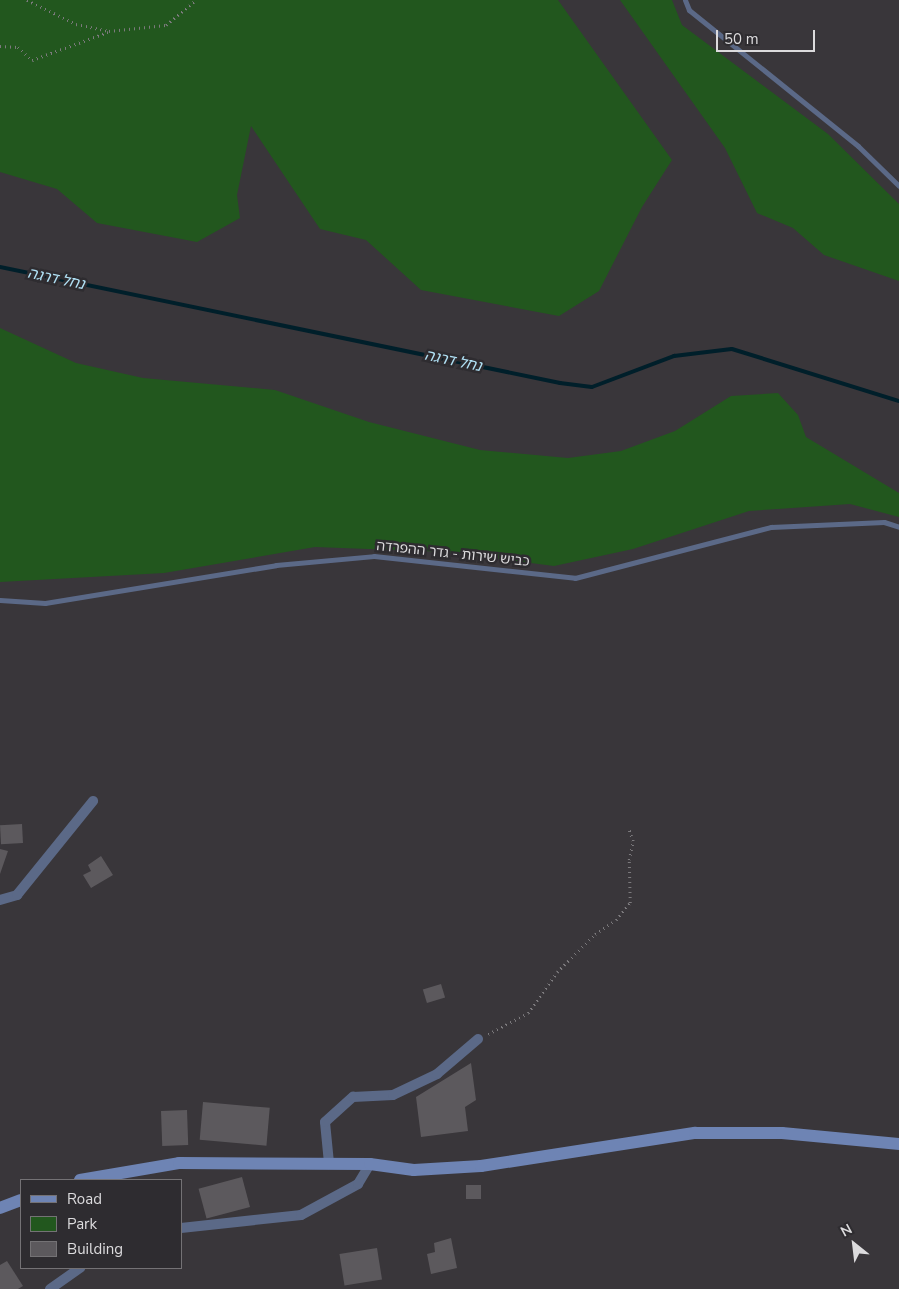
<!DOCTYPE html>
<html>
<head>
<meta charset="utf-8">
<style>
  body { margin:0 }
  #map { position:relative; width:899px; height:1289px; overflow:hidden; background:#39363a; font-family:"Nunito Sans","Noto Sans Hebrew",sans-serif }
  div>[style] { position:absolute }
  .green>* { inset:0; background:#22571e }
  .stream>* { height:4px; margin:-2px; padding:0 2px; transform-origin:2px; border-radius:2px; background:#001f2a }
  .building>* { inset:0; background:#5c595d; transform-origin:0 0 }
  .path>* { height:2.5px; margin-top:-1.25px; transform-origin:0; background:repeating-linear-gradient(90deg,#7c7a7d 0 1px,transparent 0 5px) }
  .lane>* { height:5px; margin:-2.5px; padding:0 2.5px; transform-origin:2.5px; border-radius:2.5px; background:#5b6987 }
  .street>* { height:10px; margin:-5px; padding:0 5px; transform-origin:5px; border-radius:5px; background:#5b6987 }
  .secondary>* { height:12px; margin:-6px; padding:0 6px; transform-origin:6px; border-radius:6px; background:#6e84b4 }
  span { translate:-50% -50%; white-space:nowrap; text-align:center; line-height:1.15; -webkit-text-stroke:5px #2e2c30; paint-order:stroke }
  .street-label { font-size:14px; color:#dcdbdd }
  .water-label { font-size:15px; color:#b1e2f6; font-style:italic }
  .legend { position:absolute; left:20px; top:1179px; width:162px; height:90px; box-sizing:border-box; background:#2e2c30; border:1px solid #747275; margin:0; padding:6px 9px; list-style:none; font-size:15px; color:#dcdbdd }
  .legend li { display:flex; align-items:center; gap:10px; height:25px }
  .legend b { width:25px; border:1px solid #747275 }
  .north { position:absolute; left:829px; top:1219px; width:50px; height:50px; -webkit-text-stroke:4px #2e2c30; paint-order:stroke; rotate:331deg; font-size:14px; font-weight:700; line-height:20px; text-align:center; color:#dcdbdd }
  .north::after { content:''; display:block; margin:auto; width:18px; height:22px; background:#dcdbdd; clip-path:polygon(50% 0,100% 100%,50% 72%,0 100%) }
  .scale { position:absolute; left:716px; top:30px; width:99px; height:22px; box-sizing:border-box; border:2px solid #dcdbdd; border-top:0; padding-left:6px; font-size:15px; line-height:18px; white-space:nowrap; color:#dcdbdd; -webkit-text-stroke:4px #2e2c30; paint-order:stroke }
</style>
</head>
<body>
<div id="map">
  <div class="green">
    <i style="clip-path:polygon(0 0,558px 0,672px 160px,642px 207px,599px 291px,559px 316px,421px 290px,366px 240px,320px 229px,251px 126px,237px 195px,240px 218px,197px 242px,97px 223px,57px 189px,0 172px)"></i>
    <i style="clip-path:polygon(620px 0,672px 0,682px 25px,828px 134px,899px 204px,899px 281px,824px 255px,793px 228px,757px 213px,725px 148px)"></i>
    <i style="clip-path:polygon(0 328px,76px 363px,143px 378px,275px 390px,369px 422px,480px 450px,568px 458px,621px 451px,675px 431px,731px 396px,778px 393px,798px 415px,806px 437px,899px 493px,899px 517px,850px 504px,749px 511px,633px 549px,554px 566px,448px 552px,315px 547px,164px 573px,0 582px)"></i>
  </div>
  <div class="stream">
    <i style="left:0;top:267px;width:572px;rotate:11.7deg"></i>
    <i style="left:560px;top:383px;width:32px;rotate:7deg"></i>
    <i style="left:592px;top:387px;width:88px;rotate:-20.7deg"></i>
    <i style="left:674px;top:356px;width:58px;rotate:-6.9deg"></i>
    <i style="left:732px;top:349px;width:175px;rotate:17.3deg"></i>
  </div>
  <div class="building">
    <i style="left:22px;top:824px;width:19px;height:22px;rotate:87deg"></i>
    <i style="clip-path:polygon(0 849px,8px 851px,0 874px)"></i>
    <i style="clip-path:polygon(101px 856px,113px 875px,91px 888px,83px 875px,91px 871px,88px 865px)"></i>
    <i style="left:441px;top:984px;width:14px;height:19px;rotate:73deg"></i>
    <i style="clip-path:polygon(471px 1063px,476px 1100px,465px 1107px,468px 1131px,421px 1137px,416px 1097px)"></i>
    <i style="left:203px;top:1102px;width:67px;height:38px;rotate:5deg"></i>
    <i style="left:187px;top:1110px;width:35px;height:26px;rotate:88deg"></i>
    <i style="left:242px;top:1177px;width:31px;height:45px;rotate:75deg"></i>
    <i style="left:466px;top:1185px;width:15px;height:14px"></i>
    <i style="clip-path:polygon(451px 1238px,457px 1268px,431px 1274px,427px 1254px,435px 1252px,434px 1243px)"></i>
    <i style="left:377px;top:1248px;width:32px;height:38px;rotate:81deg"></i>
    <i style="clip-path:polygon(7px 1261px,23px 1286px,18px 1289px,0 1289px,0 1265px)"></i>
  </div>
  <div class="path">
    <i style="left:27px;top:0;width:55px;rotate:26.1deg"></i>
    <i style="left:76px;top:24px;width:34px;rotate:12deg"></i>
    <i style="left:109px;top:31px;width:57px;rotate:-6deg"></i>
    <i style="left:166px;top:25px;width:39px;rotate:-40deg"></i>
    <i style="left:0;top:46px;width:18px;rotate:3deg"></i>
    <i style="left:18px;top:47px;width:19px;rotate:43deg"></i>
    <i style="left:32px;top:60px;width:81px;rotate:-20.2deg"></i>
    <i style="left:488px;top:1034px;width:45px;rotate:-27.7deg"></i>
    <i style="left:528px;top:1013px;width:50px;rotate:-54.7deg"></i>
    <i style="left:557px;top:972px;width:54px;rotate:-45deg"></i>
    <i style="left:595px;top:934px;width:25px;rotate:-34deg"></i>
    <i style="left:616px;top:920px;width:22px;rotate:-51deg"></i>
    <i style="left:630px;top:903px;width:43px;rotate:-91.3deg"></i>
    <i style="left:629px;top:860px;width:19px;rotate:-78deg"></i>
    <i style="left:633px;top:841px;width:12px;rotate:-110deg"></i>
  </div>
  <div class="lane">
    <i style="left:685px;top:0;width:11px;rotate:68deg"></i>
    <i style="left:689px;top:10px;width:217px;rotate:38.8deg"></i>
    <i style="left:858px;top:146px;width:57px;rotate:44.3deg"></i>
    <i style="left:0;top:600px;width:45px;rotate:3.8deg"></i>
    <i style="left:45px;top:603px;width:234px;rotate:-9.3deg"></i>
    <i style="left:276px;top:565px;width:98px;rotate:-5.2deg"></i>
    <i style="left:374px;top:556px;width:202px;rotate:6.2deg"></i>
    <i style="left:575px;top:578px;width:203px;rotate:-14.6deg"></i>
    <i style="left:771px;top:527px;width:113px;rotate:-2.5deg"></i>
    <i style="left:884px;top:522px;width:16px;rotate:18deg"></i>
  </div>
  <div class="street">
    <i style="left:0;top:900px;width:18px;rotate:-16deg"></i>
    <i style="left:17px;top:895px;width:121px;rotate:-51deg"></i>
    <i style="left:329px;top:1163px;width:41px;rotate:-95.6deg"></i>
    <i style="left:325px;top:1122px;width:38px;rotate:-42deg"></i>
    <i style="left:353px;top:1097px;width:40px;rotate:-2.9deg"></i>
    <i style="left:393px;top:1095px;width:49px;rotate:-25.5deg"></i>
    <i style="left:437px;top:1074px;width:54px;rotate:-40.5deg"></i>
    <i style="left:181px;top:1228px;width:121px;rotate:-6.2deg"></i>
    <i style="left:301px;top:1215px;width:65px;rotate:-28.5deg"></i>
    <i style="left:358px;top:1184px;width:23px;rotate:-59deg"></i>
    <i style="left:50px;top:1289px;width:37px;rotate:-35deg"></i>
  </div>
  <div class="secondary">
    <i style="left:80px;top:1180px;width:100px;rotate:-9.7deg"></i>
    <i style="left:179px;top:1163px;width:191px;rotate:0.3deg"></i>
    <i style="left:370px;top:1164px;width:44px;rotate:7.8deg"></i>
    <i style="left:414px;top:1170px;width:67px;rotate:-3.4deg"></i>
    <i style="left:481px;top:1166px;width:217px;rotate:-8.8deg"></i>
    <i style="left:695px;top:1133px;width:87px"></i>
    <i style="left:782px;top:1133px;width:118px;rotate:5.4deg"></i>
    <i style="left:0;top:1208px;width:22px;rotate:-21deg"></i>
  </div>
  <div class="street-label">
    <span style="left:453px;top:554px;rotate:6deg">כביש שירות - גדר ההפרדה</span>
  </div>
  <div class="water-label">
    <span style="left:56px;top:279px;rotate:12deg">נחל דרגה</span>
    <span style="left:453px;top:361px;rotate:12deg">נחל דרגה</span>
  </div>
  <ul class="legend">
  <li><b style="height:6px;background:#6e84b4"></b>Road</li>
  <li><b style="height:14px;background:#22571e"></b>Park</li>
  <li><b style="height:14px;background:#5c595d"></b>Building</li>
  </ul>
  <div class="north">N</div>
  <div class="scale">50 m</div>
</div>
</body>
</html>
